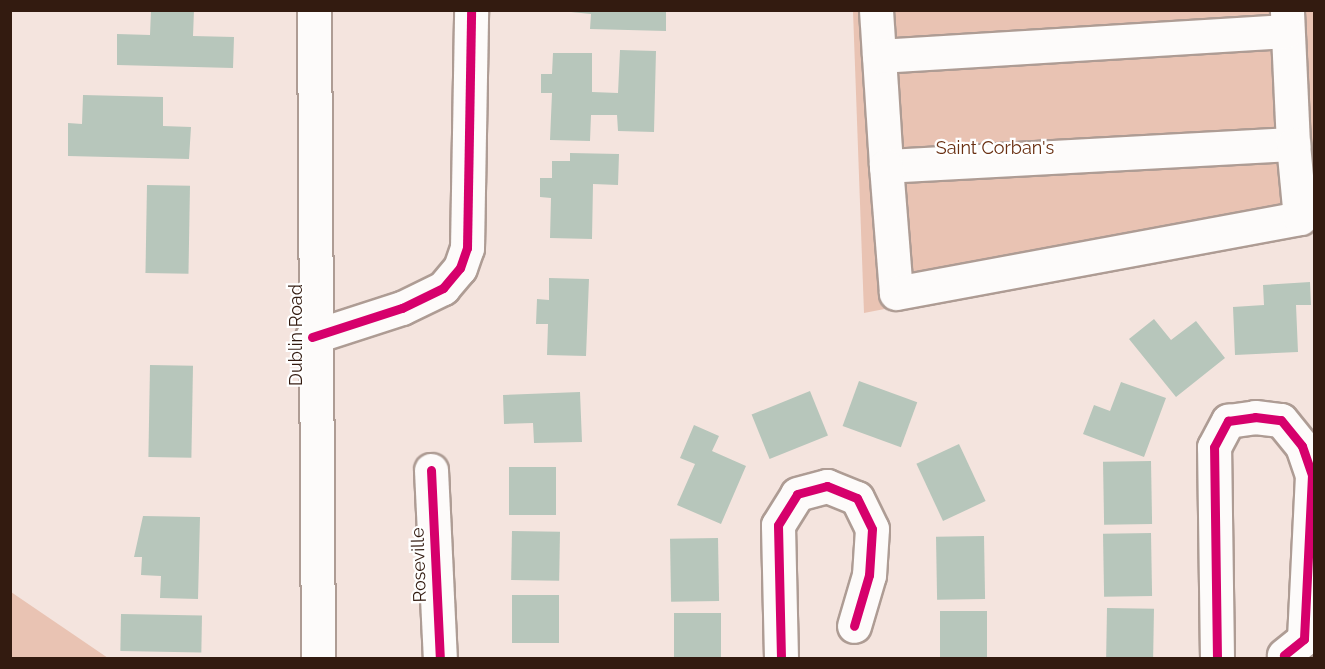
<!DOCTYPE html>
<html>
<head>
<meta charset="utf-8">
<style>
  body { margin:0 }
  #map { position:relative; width:1325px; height:669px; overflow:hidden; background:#f4e4de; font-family:Raleway,sans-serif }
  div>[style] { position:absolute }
  .green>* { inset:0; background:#e9c3b3 }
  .building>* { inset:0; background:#b7c6bb; transform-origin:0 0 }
  .roads { filter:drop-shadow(2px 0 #ae9c94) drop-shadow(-2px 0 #ae9c94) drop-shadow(0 2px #ae9c94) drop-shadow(0 -2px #ae9c94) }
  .minor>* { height:33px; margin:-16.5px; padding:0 16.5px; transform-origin:16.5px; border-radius:16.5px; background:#fdfbfa }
  .major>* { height:33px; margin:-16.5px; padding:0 16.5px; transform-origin:16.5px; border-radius:16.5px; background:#fdfbfa }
  .cycleway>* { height:9px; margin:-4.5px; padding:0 4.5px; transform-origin:4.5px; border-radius:4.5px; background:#d6006c }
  span { translate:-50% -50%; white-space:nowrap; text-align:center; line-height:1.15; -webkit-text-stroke:4.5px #fff; paint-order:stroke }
  .park-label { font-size:18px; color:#692f11 }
  .street-label { font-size:18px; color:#331b10 }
  .frame { position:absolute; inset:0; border:12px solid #331b10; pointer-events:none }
</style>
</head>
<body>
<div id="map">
  <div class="green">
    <i style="clip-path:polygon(853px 11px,1314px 11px,1314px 225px,864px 313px)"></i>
    <i style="clip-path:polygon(11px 592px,108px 658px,11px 658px)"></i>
  </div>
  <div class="building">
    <i style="clip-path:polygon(151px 10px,194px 10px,193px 36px,234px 37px,233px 68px,117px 65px,117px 34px,150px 35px)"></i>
    <i style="clip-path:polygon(551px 10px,666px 10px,666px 31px,590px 29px,591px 14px)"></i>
    <i style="clip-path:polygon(620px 50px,656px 51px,654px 132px,618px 131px,617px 115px,591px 115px,590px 141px,550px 140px,552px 93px,541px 93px,541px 74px,552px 74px,553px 53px,592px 53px,592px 92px,618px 93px)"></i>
    <i style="clip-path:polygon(83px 95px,163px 97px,163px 126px,191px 127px,189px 159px,68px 156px,68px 123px,82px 124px)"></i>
    <i style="clip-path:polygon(570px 153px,619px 154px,618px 185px,593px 184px,592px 239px,550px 238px,551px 198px,540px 197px,540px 178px,552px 178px,552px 161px,570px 161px)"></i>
    <i style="left:147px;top:185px;width:43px;height:88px;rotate:1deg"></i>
    <i style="clip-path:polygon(549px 278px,589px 279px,586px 356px,547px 355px,548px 324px,536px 324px,537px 299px,549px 300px)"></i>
    <i style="clip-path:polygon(1310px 282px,1311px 305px,1296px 305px,1298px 352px,1235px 355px,1233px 307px,1264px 305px,1263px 285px)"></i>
    <i style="clip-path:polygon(1154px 319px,1171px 340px,1196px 321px,1225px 358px,1176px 397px,1129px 339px)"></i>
    <i style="left:150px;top:365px;width:43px;height:92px;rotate:1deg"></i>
    <i style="left:859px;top:381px;width:62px;height:48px;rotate:20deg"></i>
    <i style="clip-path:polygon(1121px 382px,1166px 398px,1144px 457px,1083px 434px,1094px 405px,1110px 411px)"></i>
    <i style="left:810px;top:391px;width:48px;height:63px;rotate:68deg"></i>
    <i style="clip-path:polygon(580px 392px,582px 442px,534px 443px,533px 423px,504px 424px,503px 395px)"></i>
    <i style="clip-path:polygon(694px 425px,719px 436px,712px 451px,746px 466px,721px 524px,677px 505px,695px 464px,680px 458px)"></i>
    <i style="left:959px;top:444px;width:63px;height:47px;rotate:65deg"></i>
    <i style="left:1151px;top:461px;width:63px;height:48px;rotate:89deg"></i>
    <i style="left:509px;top:467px;width:47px;height:48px"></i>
    <i style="clip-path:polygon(143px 516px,200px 517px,198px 599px,160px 598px,161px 576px,141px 575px,142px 557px,134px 557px)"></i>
    <i style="left:512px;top:531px;width:48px;height:49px;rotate:1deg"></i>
    <i style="left:1151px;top:533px;width:63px;height:48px;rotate:89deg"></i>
    <i style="left:984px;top:536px;width:63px;height:48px;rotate:89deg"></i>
    <i style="left:718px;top:538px;width:63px;height:48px;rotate:89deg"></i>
    <i style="left:512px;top:595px;width:47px;height:48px"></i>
    <i style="left:1107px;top:608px;width:47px;height:49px;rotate:1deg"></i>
    <i style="left:940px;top:611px;width:47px;height:47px"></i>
    <i style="left:674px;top:613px;width:47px;height:45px"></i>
    <i style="left:121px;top:614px;width:81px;height:37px;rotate:1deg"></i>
  </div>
  <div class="roads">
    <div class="minor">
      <i style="left:876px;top:10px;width:156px;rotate:86.3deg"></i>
      <i style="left:886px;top:166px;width:408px;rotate:-3.1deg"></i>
      <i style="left:1293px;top:144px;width:134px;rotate:-92.6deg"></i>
      <i style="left:879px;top:56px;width:408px;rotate:-3.5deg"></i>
      <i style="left:886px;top:166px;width:127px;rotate:85.5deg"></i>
      <i style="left:896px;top:293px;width:411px;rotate:-10.5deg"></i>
      <i style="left:1300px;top:218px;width:74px;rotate:-95.4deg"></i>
      <i style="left:312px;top:337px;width:95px;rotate:-17.9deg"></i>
      <i style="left:402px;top:308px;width:46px;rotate:-26deg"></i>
      <i style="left:443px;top:288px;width:26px;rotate:-50deg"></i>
      <i style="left:460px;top:268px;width:21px;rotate:-71deg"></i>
      <i style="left:467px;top:248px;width:238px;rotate:-89deg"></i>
      <i style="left:431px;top:470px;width:188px;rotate:87.3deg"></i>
      <i style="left:781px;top:658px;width:133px;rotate:-91.3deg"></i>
      <i style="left:778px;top:525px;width:36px;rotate:-58deg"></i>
      <i style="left:797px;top:494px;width:31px;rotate:-15deg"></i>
      <i style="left:827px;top:486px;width:32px;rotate:22deg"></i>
      <i style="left:857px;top:498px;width:34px;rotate:64deg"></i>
      <i style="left:872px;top:529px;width:46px;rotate:93.7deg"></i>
      <i style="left:869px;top:575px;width:53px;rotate:106.4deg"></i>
      <i style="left:1217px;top:658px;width:211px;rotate:-90.8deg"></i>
      <i style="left:1214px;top:447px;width:30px;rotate:-62deg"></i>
      <i style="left:1228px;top:421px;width:27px;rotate:-8deg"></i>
      <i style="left:1255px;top:417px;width:26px;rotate:7deg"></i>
      <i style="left:1281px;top:420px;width:33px;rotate:51deg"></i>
      <i style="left:1302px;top:446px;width:31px;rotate:71deg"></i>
      <i style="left:1312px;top:475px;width:164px;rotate:92.8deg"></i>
      <i style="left:1304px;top:639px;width:26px;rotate:141deg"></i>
    </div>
    <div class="major">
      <i style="left:314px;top:10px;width:648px;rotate:89.65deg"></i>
    </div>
  </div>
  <div class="cycleway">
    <i style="left:312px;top:337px;width:95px;rotate:-17.9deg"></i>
    <i style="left:402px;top:308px;width:46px;rotate:-26deg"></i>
    <i style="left:443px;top:288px;width:26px;rotate:-50deg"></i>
    <i style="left:460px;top:268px;width:21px;rotate:-71deg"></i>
    <i style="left:467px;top:248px;width:238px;rotate:-89deg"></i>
    <i style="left:431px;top:470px;width:188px;rotate:87.3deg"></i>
    <i style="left:781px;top:658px;width:133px;rotate:-91.3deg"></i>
    <i style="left:778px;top:525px;width:36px;rotate:-58deg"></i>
    <i style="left:797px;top:494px;width:31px;rotate:-15deg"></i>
    <i style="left:827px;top:486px;width:32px;rotate:22deg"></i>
    <i style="left:857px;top:498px;width:34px;rotate:64deg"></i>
    <i style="left:872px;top:529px;width:46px;rotate:93.7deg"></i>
    <i style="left:869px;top:575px;width:53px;rotate:106.4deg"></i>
    <i style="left:1217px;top:658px;width:211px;rotate:-90.8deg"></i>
    <i style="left:1214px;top:447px;width:30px;rotate:-62deg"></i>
    <i style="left:1228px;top:421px;width:27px;rotate:-8deg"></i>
    <i style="left:1255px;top:417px;width:26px;rotate:7deg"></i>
    <i style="left:1281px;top:420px;width:33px;rotate:51deg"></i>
    <i style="left:1302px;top:446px;width:31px;rotate:71deg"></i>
    <i style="left:1312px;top:475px;width:164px;rotate:92.8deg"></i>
    <i style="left:1304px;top:639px;width:26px;rotate:141deg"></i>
  </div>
  <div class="park-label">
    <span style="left:995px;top:148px">Saint Corban's</span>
  </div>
  <div class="street-label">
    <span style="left:296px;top:335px;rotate:-90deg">Dublin Road</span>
    <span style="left:419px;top:565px;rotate:-92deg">Roseville</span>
  </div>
  <div class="frame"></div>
</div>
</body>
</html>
